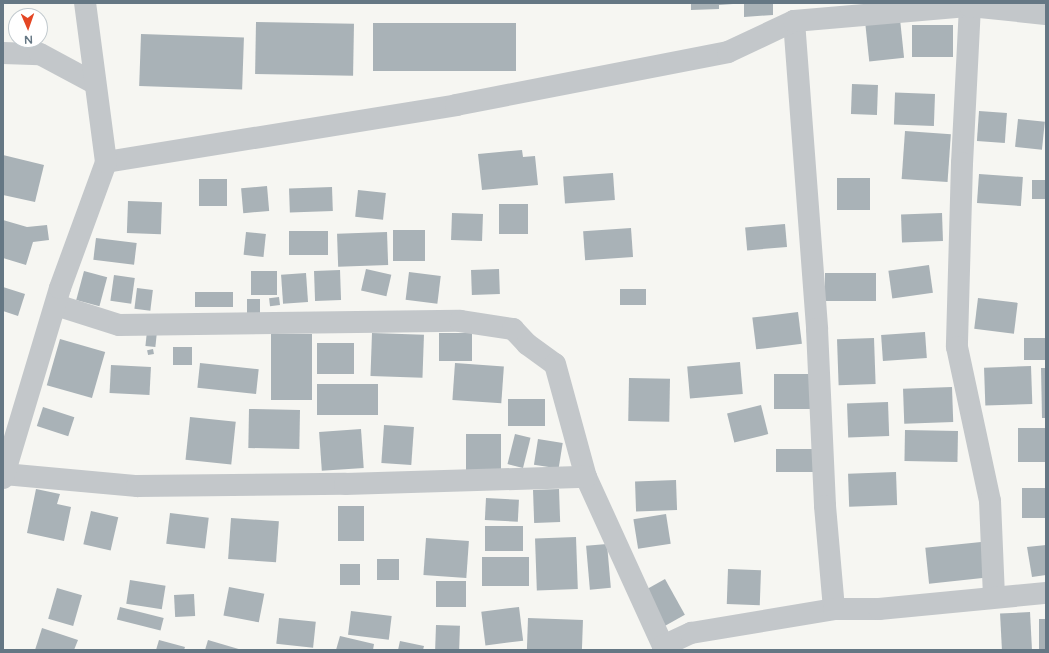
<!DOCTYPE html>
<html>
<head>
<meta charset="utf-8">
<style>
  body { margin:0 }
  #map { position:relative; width:1049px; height:653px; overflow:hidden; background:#f6f6f2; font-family:"Varela Round",sans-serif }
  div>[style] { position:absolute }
  .building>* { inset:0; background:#a9b2b7; transform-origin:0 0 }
  .minor>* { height:22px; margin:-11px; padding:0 11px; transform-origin:11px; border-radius:11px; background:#c3c7ca }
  span { translate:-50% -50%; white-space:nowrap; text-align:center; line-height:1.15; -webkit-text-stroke:4px #fff; paint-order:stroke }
  .frame { position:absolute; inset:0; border:4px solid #657784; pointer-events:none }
  .north { position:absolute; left:8px; top:8px; width:40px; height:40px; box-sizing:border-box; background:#fff; border:1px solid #c1c9ce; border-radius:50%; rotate:178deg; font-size:11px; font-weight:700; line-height:16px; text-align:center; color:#657784 }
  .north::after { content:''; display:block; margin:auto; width:14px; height:18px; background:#e44624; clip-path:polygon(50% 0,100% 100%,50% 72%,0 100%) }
</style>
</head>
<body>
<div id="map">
  <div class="building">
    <i style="clip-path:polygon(691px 3px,733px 3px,733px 4px,719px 5px,719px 9px,691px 10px)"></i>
    <i style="clip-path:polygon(744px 3px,773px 3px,773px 15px,744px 17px)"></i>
    <i style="left:900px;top:19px;width:39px;height:35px;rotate:84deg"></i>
    <i style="left:256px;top:22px;width:98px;height:52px;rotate:1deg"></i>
    <i style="left:373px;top:23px;width:143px;height:48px"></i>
    <i style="left:912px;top:25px;width:41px;height:32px"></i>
    <i style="left:141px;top:34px;width:103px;height:52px;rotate:2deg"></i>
    <i style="left:852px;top:84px;width:26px;height:30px;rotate:2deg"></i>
    <i style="left:935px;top:94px;width:32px;height:40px;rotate:92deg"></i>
    <i style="left:979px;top:111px;width:28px;height:30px;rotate:4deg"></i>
    <i style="left:1018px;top:119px;width:27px;height:28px;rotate:6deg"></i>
    <i style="left:905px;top:131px;width:46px;height:48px;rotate:4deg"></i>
    <i style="clip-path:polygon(522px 150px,523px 157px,535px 156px,538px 185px,482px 190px,478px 154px)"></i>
    <i style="clip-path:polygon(3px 155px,44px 165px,35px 202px,3px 195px)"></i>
    <i style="left:613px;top:173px;width:27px;height:50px;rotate:86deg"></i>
    <i style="left:979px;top:174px;width:44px;height:29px;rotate:4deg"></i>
    <i style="left:870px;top:178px;width:32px;height:33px;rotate:90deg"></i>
    <i style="left:199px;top:179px;width:28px;height:27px"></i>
    <i style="left:1032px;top:180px;width:14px;height:19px"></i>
    <i style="left:267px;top:186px;width:25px;height:26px;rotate:85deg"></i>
    <i style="left:332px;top:187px;width:24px;height:43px;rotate:88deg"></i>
    <i style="left:358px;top:190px;width:28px;height:27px;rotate:6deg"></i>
    <i style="left:128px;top:201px;width:34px;height:32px;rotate:2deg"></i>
    <i style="left:499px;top:204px;width:29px;height:30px"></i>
    <i style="left:452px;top:213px;width:31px;height:27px;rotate:2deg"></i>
    <i style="left:942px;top:213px;width:28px;height:41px;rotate:88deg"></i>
    <i style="clip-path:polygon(3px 220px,27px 227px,47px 225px,49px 240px,33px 242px,26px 265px,3px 258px)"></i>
    <i style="left:785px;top:224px;width:23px;height:40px;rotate:85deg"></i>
    <i style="left:631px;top:228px;width:29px;height:48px;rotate:86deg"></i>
    <i style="left:393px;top:230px;width:32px;height:31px"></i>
    <i style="left:289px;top:231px;width:39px;height:24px"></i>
    <i style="left:246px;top:232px;width:20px;height:23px;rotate:6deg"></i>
    <i style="left:387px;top:232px;width:33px;height:50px;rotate:88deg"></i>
    <i style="left:96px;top:238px;width:41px;height:22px;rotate:7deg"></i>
    <i style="left:929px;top:265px;width:28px;height:41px;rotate:82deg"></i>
    <i style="left:366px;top:269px;width:26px;height:22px;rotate:13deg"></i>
    <i style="left:499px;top:269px;width:25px;height:28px;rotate:88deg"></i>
    <i style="left:340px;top:270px;width:30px;height:26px;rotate:88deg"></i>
    <i style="left:84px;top:271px;width:24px;height:30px;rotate:15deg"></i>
    <i style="left:251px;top:271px;width:26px;height:24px"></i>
    <i style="left:409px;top:272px;width:32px;height:28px;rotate:7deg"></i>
    <i style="left:306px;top:273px;width:29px;height:25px;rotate:86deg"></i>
    <i style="left:876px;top:273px;width:28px;height:51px;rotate:90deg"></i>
    <i style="left:114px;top:275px;width:21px;height:26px;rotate:8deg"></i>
    <i style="clip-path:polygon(3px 287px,25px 294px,18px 316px,3px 311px)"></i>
    <i style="left:137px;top:288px;width:16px;height:21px;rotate:7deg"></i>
    <i style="left:646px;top:289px;width:16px;height:26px;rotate:90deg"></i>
    <i style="left:195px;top:292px;width:38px;height:15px"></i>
    <i style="left:279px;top:297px;width:8px;height:10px;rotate:83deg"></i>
    <i style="left:978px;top:298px;width:40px;height:31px;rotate:7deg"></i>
    <i style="left:247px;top:299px;width:13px;height:14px"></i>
    <i style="left:798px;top:312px;width:32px;height:46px;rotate:83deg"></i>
    <i style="left:147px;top:331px;width:10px;height:15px;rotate:6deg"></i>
    <i style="left:925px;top:332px;width:26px;height:44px;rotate:86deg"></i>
    <i style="left:372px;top:333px;width:52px;height:43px;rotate:2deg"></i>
    <i style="left:439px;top:333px;width:33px;height:28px"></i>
    <i style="left:271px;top:334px;width:41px;height:66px"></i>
    <i style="left:874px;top:338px;width:46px;height:37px;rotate:88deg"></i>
    <i style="left:1024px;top:338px;width:22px;height:22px"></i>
    <i style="left:60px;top:339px;width:47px;height:48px;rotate:16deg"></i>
    <i style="left:317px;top:343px;width:37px;height:31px"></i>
    <i style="left:173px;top:347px;width:19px;height:18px"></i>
    <i style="left:153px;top:349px;width:5px;height:6px;rotate:79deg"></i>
    <i style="left:740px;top:362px;width:32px;height:53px;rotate:85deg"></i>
    <i style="left:200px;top:363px;width:59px;height:25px;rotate:6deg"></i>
    <i style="left:455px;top:363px;width:49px;height:37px;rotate:4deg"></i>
    <i style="left:111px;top:365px;width:40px;height:28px;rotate:3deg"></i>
    <i style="left:1031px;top:366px;width:38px;height:47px;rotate:88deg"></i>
    <i style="clip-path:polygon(1041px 368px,1046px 368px,1046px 418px,1042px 418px)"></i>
    <i style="left:814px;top:374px;width:35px;height:40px;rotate:90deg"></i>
    <i style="left:629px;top:378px;width:41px;height:43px;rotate:1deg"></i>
    <i style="left:317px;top:384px;width:61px;height:31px"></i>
    <i style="left:952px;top:387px;width:35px;height:49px;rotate:88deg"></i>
    <i style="left:508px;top:399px;width:37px;height:27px"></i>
    <i style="left:888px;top:402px;width:34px;height:41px;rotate:88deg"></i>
    <i style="left:761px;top:405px;width:30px;height:35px;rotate:76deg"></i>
    <i style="left:43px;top:407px;width:33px;height:20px;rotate:18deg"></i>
    <i style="left:249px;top:409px;width:51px;height:39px;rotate:1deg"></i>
    <i style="left:190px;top:417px;width:46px;height:43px;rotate:6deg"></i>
    <i style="left:384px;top:425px;width:30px;height:38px;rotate:4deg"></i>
    <i style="left:1018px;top:428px;width:28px;height:34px"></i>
    <i style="left:361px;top:429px;width:39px;height:42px;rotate:86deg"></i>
    <i style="left:905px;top:430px;width:53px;height:31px;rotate:1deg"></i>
    <i style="left:466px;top:434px;width:35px;height:38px"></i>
    <i style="left:515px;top:434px;width:16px;height:31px;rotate:14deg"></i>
    <i style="left:538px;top:439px;width:25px;height:26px;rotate:9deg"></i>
    <i style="left:815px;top:449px;width:23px;height:39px;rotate:90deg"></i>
    <i style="left:896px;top:472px;width:33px;height:48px;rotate:88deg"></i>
    <i style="left:676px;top:480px;width:30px;height:41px;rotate:88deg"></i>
    <i style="left:1022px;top:488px;width:24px;height:30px"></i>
    <i style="clip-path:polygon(36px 489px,60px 494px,57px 504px,71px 507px,64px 541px,27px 533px)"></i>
    <i style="left:559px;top:489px;width:33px;height:26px;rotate:88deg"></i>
    <i style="left:486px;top:498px;width:33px;height:22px;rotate:3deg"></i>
    <i style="left:338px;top:506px;width:26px;height:35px"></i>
    <i style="left:91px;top:511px;width:28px;height:34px;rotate:13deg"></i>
    <i style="left:170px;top:513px;width:39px;height:31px;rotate:7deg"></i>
    <i style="left:666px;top:514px;width:30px;height:33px;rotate:81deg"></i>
    <i style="left:231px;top:518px;width:48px;height:41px;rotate:4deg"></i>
    <i style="left:523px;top:526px;width:25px;height:38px;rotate:90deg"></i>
    <i style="left:576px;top:537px;width:52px;height:41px;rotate:88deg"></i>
    <i style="left:426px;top:538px;width:43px;height:37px;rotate:4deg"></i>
    <i style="left:981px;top:542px;width:36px;height:56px;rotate:84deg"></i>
    <i style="left:607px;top:544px;width:44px;height:21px;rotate:85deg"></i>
    <i style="clip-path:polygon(1046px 545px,1046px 575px,1032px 577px,1027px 547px)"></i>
    <i style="left:529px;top:557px;width:29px;height:47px;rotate:90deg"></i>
    <i style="left:399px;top:559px;width:21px;height:22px;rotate:90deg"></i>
    <i style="left:340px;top:564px;width:20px;height:21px"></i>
    <i style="left:728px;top:569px;width:33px;height:35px;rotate:2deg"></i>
    <i style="left:665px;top:579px;width:41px;height:23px;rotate:61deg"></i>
    <i style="left:130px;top:580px;width:36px;height:24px;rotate:9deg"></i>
    <i style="left:436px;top:581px;width:30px;height:26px"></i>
    <i style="left:229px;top:587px;width:36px;height:29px;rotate:11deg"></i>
    <i style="left:57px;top:588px;width:26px;height:32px;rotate:16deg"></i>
    <i style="left:194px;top:594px;width:22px;height:20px;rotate:87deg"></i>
    <i style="left:120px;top:607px;width:45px;height:13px;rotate:14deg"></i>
    <i style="left:519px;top:607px;width:34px;height:38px;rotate:83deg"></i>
    <i style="left:351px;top:611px;width:41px;height:24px;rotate:7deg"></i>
    <i style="left:1030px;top:612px;width:38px;height:30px;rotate:87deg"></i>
    <i style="left:279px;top:618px;width:37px;height:26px;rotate:6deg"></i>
    <i style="left:528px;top:618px;width:55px;height:32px;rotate:2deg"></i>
    <i style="left:1039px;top:619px;width:7px;height:31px"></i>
    <i style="left:436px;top:625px;width:24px;height:25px;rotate:2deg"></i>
    <i style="clip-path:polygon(42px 628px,78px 640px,74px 650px,35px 650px)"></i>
    <i style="clip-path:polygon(340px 636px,374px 644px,373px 650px,336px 650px)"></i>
    <i style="clip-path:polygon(159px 640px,185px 647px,184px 650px,156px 650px)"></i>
    <i style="clip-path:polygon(208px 640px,242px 650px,205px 650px)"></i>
    <i style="clip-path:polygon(400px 641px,424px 646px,423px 650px,398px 650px)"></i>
  </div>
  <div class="minor">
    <i style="left:970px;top:6px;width:157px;rotate:92.9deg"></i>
    <i style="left:962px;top:163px;width:184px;rotate:91.6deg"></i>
    <i style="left:957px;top:347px;width:157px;rotate:77.9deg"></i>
    <i style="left:990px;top:501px;width:95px;rotate:87.6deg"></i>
    <i style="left:794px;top:21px;width:309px;rotate:85.7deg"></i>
    <i style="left:817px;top:329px;width:177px;rotate:87.4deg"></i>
    <i style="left:825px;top:506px;width:103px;rotate:85deg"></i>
    <i style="left:3px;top:53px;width:37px;rotate:2deg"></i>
    <i style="left:40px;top:54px;width:61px;rotate:28.2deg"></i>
    <i style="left:106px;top:162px;width:355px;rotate:-9.2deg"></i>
    <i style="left:456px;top:105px;width:277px;rotate:-11deg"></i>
    <i style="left:728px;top:52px;width:73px;rotate:-25.2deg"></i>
    <i style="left:794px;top:21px;width:177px;rotate:-4.9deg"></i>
    <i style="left:970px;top:6px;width:76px;rotate:6deg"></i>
    <i style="left:56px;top:305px;width:66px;rotate:17.6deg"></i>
    <i style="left:119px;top:325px;width:341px;rotate:-0.7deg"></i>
    <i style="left:460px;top:321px;width:54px;rotate:8.6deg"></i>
    <i style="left:513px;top:329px;width:21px;rotate:47deg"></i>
    <i style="left:527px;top:344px;width:34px;rotate:36deg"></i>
    <i style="left:555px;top:364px;width:117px;rotate:74.7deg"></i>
    <i style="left:586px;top:477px;width:186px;rotate:65.5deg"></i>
    <i style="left:4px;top:474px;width:134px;rotate:5.2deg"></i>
    <i style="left:137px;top:486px;width:208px;rotate:-0.6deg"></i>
    <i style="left:345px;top:484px;width:241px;rotate:-1.7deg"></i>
    <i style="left:3px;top:478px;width:198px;rotate:-73.3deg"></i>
    <i style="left:60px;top:288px;width:134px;rotate:-69.9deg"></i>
    <i style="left:106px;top:162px;width:160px;rotate:-97.5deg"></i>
    <i style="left:664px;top:650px;width:4px;rotate:-104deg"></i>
    <i style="left:663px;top:646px;width:31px;rotate:-25deg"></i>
    <i style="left:691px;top:633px;width:145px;rotate:-9.5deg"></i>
    <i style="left:834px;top:609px;width:45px"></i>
    <i style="left:879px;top:609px;width:168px;rotate:-5.5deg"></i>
  </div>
  <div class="frame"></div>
  <div class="north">N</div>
</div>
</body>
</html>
